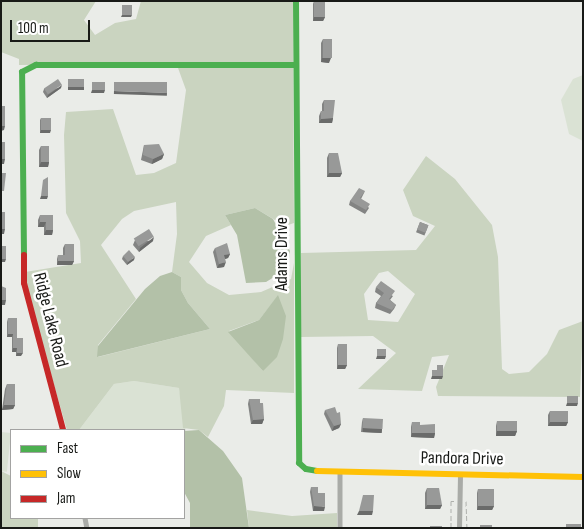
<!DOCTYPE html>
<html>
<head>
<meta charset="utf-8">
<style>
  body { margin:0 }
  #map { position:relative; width:584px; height:529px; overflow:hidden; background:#eaece8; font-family:"Sofia Sans Condensed",sans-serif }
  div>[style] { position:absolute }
  .green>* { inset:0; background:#dae2d4; transform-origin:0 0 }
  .forest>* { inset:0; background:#cad4c0 }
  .water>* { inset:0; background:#b3c1a8 }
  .path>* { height:1px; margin-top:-0.5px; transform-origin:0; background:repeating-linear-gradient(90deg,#aeb0ac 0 5px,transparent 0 7.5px) }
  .street>* { height:4.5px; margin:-2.25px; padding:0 2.25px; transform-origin:2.25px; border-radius:2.25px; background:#a9aba7 }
  .fast>* { height:6px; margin:-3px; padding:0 3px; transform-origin:3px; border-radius:3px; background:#4caf50 }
  .slow>* { height:6px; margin:-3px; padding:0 3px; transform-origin:3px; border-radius:3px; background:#ffc107 }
  .jam>* { height:6px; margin:-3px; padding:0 3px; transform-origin:3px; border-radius:3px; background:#c62828 }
  .wall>* { inset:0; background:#838483; transform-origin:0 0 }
  .shaded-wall>* { inset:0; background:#6a6b6a; transform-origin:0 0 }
  .building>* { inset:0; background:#989998; transform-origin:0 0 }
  span { translate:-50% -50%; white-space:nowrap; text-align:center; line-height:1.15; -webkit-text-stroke:5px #fff; paint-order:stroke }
  .street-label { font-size:18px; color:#181a17 }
  .frame { position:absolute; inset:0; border:2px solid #181a17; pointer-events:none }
  .legend { position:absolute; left:10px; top:429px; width:175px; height:90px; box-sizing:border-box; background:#fff; border:1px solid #a3a3a2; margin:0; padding:6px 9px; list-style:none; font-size:15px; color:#181a17 }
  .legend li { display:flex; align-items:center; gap:10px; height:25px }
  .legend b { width:25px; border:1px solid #a3a3a2 }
  .scale { position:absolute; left:10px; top:20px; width:80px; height:22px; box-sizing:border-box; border:2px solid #181a17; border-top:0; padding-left:6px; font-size:15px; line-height:18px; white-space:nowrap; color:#181a17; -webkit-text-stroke:4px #fff; paint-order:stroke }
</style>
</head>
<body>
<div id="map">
  <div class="green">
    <i style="clip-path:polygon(583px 75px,583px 141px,569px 134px,561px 100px,573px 79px)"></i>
    <i style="clip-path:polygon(134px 381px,179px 388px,186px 431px,79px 430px,114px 384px)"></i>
    <i style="left:1px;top:432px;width:10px;height:39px;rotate:6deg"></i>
  </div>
  <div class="forest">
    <i style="clip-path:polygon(1px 1px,96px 1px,84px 20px,95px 35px,115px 23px,136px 19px,141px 1px,293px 1px,293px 62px,19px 65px,19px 59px,1px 52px)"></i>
    <i style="clip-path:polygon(evenodd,178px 68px,293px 68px,294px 223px,285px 226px,255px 208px,225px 215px,231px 225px,206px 236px,189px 262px,207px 283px,229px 295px,261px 292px,291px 279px,294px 263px,294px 393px,226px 390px,224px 406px,208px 437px,199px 430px,183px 428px,179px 388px,134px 381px,114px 384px,79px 430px,67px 430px,30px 302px,25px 272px,81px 263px,80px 241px,66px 213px,64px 135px,66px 112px,113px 109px,136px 175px,154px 173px,176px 163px,186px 90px,178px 68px,176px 202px,177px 234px,172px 272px,181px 277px,181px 290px,188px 303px,210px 329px,98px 357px,98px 345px,136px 299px,101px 245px,122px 219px,134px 211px,176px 202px,178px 68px,278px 296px,263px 371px,229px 331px,259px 320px,278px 296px)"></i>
    <i style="clip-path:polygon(evenodd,426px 156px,455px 179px,492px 225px,498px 257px,502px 369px,509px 374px,529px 372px,547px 354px,559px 330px,583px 321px,580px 397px,438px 396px,436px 387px,449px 355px,432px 357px,422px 391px,358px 389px,396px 353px,373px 336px,300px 337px,301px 253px,416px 250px,435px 226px,413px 216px,403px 190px,426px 156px,388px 271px,415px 294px,398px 322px,368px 320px,364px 294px,379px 273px,388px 271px)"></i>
    <i style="clip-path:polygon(1px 471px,11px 476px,11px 518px,38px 518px,38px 528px,1px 528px)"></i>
    <i style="clip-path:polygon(247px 510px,292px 516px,337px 513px,337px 528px,249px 528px)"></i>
  </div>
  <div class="water">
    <i style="clip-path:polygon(255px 208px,273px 219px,290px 251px,287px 269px,266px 282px,246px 283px,237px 235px,225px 215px)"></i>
    <i style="clip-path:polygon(172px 272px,181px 277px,181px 290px,188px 303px,210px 329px,97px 357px,98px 346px,145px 289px,160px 276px)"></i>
    <i style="clip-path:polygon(278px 295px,286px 316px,283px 339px,277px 357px,263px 371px,228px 332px,259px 320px)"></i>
    <i style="clip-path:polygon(199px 430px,223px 451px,242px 478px,249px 528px,190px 528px,190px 503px,184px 492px,184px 431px)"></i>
  </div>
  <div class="path">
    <i style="left:466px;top:501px;width:27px;rotate:88deg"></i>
    <i style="left:451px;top:528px;width:27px;rotate:-90deg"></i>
    <i style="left:451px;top:501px;width:3px"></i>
  </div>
  <div class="street">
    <i style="left:340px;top:472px;width:56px;rotate:90deg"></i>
    <i style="left:85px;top:518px;width:10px;rotate:79deg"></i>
    <i style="left:459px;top:528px;width:53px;rotate:-88.9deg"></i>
  </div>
  <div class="fast">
    <i style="left:296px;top:1px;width:462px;rotate:89.6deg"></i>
    <i style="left:299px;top:463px;width:9px;rotate:41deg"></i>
    <i style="left:306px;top:469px;width:11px;rotate:10deg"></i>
    <i style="left:24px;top:255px;width:183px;rotate:-90.6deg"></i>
    <i style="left:22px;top:72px;width:16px;rotate:-27deg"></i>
    <i style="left:36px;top:65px;width:260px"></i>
  </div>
  <div class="slow">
    <i style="left:317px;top:471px;width:266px;rotate:1.3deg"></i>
  </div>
  <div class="jam">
    <i style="left:24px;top:255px;width:28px;rotate:90deg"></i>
    <i style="left:24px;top:283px;width:152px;rotate:75.1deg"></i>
  </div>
  <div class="wall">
    <i style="clip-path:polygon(314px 1px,325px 1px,325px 17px,323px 21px,313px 21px,313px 4px)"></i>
    <i style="clip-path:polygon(323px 39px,329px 63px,321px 62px,321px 43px)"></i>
    <i style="clip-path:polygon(61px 88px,47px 98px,43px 92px,44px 89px)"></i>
    <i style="clip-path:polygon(324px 100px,333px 118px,332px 123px,319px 123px,319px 116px,321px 111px,322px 111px,322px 104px)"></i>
    <i style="clip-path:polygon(41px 118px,50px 133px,40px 133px,40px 120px)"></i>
    <i style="clip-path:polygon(144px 145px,164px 154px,162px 159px,152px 164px,141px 160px)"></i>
    <i style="clip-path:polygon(41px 146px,49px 162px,48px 167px,39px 167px,39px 150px)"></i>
    <i style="clip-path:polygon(329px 153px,342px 173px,340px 177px,327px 177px,327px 158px)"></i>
    <i style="clip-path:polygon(365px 191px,361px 199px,369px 208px,365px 214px,349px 205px,350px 201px)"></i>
    <i style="clip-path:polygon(40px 215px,53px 230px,52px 235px,44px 235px,44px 227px,38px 227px,38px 220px)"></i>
    <i style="left:420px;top:222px;width:9px;height:11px;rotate:21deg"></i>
    <i style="clip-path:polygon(135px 240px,153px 241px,139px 252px,133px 245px)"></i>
    <i style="clip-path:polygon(65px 244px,74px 261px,72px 265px,57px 265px,57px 259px,58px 255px,63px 255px,63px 248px)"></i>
    <i style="clip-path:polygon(215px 248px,230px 254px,228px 258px,225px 259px,224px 267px,217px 268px,213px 252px)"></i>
    <i style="clip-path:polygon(123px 256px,134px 260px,127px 265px,122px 259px)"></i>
    <i style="clip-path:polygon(376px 287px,393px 296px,390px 300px,396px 305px,394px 309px,390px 314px,375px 308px,376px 303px,381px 296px,375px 292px)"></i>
    <i style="clip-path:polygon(8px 318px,17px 338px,21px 356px,16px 356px,16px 352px,12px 352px,12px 337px,7px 337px,7px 322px)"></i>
    <i style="clip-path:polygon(338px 344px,347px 365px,345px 369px,337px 369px,337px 348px)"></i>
    <i style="clip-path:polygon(7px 384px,15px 405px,13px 409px,2px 410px,5px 389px)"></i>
    <i style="clip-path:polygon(249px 399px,260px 403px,264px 419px,262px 424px,251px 424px,248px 404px)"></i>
    <i style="clip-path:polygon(325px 410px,341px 424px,339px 428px,332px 431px,324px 414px)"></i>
    <i style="clip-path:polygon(550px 411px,568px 422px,566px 426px,548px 426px,548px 415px)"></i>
    <i style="clip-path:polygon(363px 418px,382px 429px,381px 433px,361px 432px,362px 422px)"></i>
    <i style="clip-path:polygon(497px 421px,517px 431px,515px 436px,496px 436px,496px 426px)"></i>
    <i style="clip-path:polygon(412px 422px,435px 433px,434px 438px,411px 437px,411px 427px)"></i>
    <i style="clip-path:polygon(311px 487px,318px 493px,324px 511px,313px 511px,310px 492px)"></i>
    <i style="clip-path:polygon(427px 488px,442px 505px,440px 509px,425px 509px,425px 493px)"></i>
    <i style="clip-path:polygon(478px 489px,494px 506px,492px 510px,477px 510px,477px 493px)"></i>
  </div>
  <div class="shaded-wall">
    <i style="clip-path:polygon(122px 15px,132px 15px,131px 17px,121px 17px)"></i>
    <i style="clip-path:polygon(314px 17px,325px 17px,323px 21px,313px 21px)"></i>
    <i style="clip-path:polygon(322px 58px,331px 58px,329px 63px,321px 62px)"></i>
    <i style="clip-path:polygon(62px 85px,61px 88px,47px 98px,48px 95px)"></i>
    <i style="left:68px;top:87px;width:16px;height:3px"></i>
    <i style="clip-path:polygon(92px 90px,105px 90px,104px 93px,91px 93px)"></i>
    <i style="left:114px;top:91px;width:53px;height:3px;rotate:2deg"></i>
    <i style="clip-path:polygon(333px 118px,332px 123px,319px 123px,321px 119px)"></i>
    <i style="clip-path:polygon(1px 126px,5px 126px,4px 130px,1px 131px)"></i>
    <i style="clip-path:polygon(41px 130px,51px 130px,50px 133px,40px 133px)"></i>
    <i style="clip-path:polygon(164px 154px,162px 159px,152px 164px,153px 159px)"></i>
    <i style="clip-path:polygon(1px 159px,5px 159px,4px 164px,1px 164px)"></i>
    <i style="clip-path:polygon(41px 162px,49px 162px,48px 167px,39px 167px)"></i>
    <i style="clip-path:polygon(329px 173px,342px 173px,340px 177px,327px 177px)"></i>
    <i style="clip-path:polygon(41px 196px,48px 196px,47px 199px,40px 199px)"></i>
    <i style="clip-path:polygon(40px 222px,46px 222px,44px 227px,38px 227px)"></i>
    <i style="clip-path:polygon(1px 229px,5px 229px,4px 234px,1px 234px)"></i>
    <i style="clip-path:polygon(46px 230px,53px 230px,52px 235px,44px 235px)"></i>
    <i style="clip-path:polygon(154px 237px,153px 241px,139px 252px,140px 248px)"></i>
    <i style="clip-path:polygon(230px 254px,228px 258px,222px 260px,224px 255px)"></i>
    <i style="clip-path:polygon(135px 257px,134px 260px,127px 265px,128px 262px)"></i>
    <i style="clip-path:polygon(1px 259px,6px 259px,5px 262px,1px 262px)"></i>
    <i style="clip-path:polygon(58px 261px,74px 261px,72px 265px,57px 265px)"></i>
    <i style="clip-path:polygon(226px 262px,224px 267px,217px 268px,219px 264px)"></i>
    <i style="clip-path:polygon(1px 300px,6px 300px,5px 305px,1px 305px)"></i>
    <i style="clip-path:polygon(8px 334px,13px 334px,12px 337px,7px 337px)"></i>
    <i style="clip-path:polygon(13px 348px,17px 348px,16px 352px,12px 352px)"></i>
    <i style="clip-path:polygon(17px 353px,23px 353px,21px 356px,16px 356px)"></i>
    <i style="clip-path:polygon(377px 356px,386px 356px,385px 359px,376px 359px)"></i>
    <i style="clip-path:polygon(338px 365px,347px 365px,345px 369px,337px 369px)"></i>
    <i style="clip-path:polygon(432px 376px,443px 376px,442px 379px,431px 379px)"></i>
    <i style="clip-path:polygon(567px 403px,578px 403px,577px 406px,566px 406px)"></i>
    <i style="clip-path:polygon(4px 405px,15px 405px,13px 409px,2px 410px)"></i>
    <i style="clip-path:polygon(264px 419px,262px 424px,251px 424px,253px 420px)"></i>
    <i style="clip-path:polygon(550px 422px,568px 422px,566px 426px,548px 426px)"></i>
    <i style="clip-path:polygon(341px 424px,339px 428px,332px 431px,334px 426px)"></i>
    <i style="left:363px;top:428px;width:19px;height:4px;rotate:3deg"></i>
    <i style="clip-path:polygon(497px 431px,517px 431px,515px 436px,496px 436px)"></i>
    <i style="clip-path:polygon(412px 433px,435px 433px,434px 438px,411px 437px)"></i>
    <i style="clip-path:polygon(427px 505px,442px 505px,440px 509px,425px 509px)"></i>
    <i style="clip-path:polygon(314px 506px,325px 507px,324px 511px,313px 511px)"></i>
    <i style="clip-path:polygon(478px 506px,494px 506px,492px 510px,477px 510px)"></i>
    <i style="clip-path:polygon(359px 511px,373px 511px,372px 515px,357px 515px)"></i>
  </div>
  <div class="building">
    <i style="left:314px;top:1px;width:11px;height:16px"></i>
    <i style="left:122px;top:5px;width:10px;height:10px"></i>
    <i style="left:323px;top:39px;width:9px;height:19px"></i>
    <i style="left:58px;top:79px;width:7px;height:17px;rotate:56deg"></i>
    <i style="left:68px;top:79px;width:16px;height:8px"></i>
    <i style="left:92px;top:82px;width:13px;height:8px"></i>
    <i style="clip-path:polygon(114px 82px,167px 82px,167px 93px,114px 91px)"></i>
    <i style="clip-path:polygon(324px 100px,335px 100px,333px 118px,321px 119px,321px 111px,324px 111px)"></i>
    <i style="left:1px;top:106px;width:4px;height:20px"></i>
    <i style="left:41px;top:118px;width:10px;height:12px"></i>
    <i style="left:1px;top:142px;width:4px;height:17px"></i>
    <i style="clip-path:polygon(159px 144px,164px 154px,153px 159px,143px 155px,144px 145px)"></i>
    <i style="left:41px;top:146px;width:8px;height:16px"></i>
    <i style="clip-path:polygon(329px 153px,338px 153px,342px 173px,329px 173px)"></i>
    <i style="clip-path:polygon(1px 173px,6px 173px,4px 191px,1px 191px)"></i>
    <i style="clip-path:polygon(48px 177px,48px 196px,41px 196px,43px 180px)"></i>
    <i style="clip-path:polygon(359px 188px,365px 191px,360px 198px,370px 204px,366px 210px,350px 201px)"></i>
    <i style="left:5px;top:212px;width:17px;height:4px;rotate:90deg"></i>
    <i style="clip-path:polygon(40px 215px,53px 215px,53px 230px,46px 230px,46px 222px,40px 222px)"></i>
    <i style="left:420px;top:222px;width:9px;height:8px;rotate:21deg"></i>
    <i style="left:149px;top:229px;width:9px;height:18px;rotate:58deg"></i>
    <i style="clip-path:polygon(227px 243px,230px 254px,224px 255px,226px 262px,219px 264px,215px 248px)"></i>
    <i style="clip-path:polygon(65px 244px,74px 244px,74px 261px,58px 261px,58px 255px,65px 255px)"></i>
    <i style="left:1px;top:246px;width:5px;height:13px"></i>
    <i style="clip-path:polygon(129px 250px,135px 257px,128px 262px,123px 256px)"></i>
    <i style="clip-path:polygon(381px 281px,395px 291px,389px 299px,396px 305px,392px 310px,376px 303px,384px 293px,376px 287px)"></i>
    <i style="clip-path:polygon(1px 286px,6px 288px,6px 300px,1px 300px)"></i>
    <i style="clip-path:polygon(8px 318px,17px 318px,17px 338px,23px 338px,23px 353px,17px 353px,17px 348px,13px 348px,13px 334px,8px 334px)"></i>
    <i style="left:338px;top:344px;width:9px;height:21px"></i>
    <i style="left:377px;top:349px;width:9px;height:7px"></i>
    <i style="clip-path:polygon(437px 365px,443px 365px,443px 376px,432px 376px,432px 370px,437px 370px)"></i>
    <i style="clip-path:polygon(7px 384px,15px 384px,15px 405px,4px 405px)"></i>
    <i style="left:567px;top:396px;width:11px;height:7px"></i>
    <i style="clip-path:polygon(249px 399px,260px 399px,260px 403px,263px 403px,264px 419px,253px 420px)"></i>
    <i style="clip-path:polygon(335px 407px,337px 413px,340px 412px,341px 424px,334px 426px,325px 410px)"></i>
    <i style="left:550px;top:411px;width:18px;height:11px"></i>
    <i style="left:363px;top:418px;width:20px;height:10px;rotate:3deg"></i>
    <i style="left:497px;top:421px;width:20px;height:10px"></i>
    <i style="clip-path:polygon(412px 422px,420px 422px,420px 425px,435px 424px,435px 433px,412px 433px)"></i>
    <i style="clip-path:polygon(311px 487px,318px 487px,318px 493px,325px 493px,325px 507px,314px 506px)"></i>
    <i style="clip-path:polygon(427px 488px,439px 488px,442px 505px,427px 505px)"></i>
    <i style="left:478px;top:489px;width:16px;height:17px"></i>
    <i style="clip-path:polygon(363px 495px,374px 495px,373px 511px,359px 511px)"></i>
    <i style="left:566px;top:524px;width:15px;height:4px"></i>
    <i style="left:480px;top:525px;width:12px;height:3px"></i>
    <i style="left:430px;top:526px;width:12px;height:2px"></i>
  </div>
  <div class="street-label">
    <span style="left:282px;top:254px;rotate:-90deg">Adams Drive</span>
    <span style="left:50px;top:320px;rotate:76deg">Ridge Lake Road</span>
    <span style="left:462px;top:459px;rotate:1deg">Pandora Drive</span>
  </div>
  <div class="frame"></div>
  <ul class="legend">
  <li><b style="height:6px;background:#4caf50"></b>Fast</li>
  <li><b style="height:6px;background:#ffc107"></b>Slow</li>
  <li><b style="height:6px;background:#c62828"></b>Jam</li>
  </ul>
  <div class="scale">100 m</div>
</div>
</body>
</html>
